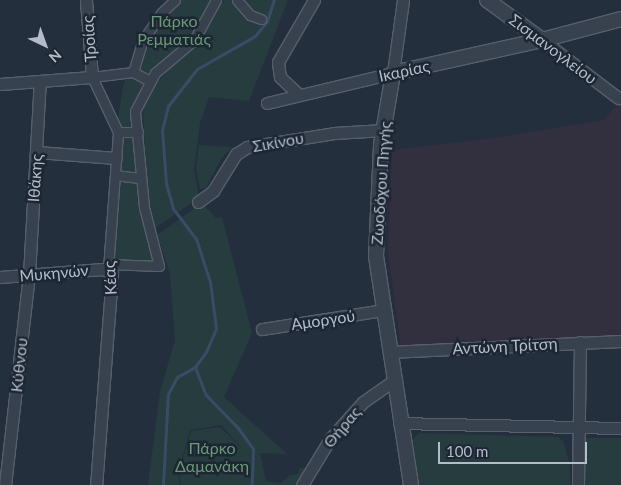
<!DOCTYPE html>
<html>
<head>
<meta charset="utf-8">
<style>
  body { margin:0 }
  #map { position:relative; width:621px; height:485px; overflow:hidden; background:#242f3e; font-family:Lato,sans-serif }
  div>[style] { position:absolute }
  .medical>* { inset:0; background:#32303f }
  .green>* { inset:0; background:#263c3f; transform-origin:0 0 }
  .stream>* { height:3px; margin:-1.5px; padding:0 1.5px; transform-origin:1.5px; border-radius:1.5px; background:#394c67 }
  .roads { filter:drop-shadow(1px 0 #565f6c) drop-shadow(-1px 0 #565f6c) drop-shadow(0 1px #565f6c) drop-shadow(0 -1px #565f6c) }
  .pedestrian>* { height:9px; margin:-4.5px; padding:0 4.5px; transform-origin:4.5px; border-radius:4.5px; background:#38414e }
  .minor>* { height:11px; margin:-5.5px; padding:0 5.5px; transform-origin:5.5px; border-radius:5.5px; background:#38414e }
  .tertiary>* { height:14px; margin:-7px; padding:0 7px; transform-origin:7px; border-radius:7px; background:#38414e }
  span { translate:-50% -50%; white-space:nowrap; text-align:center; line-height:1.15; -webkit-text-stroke:5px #1d2633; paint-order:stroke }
  .park-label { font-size:16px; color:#6b9a76 }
  .street-label { font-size:16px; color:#b4bcc9 }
  .north { position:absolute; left:20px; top:20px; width:50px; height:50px; -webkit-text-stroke:4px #1d2633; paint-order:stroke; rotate:138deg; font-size:14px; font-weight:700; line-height:20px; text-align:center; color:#b4bcc9 }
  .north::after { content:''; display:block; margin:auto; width:18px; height:22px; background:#b4bcc9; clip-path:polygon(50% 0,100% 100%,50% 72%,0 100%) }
  .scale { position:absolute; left:438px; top:442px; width:149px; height:22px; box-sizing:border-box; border:2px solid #b4bcc9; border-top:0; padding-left:6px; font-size:15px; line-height:18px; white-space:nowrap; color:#b4bcc9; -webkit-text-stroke:4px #1d2633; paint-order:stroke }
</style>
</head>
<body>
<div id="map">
  <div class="medical">
    <i style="clip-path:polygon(621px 100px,621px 337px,401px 347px,388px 252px,392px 150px,495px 138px,604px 120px)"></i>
  </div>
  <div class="green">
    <i style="clip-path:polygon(170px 0,222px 0,195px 43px,150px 87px,142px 111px,146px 192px,163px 263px,107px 261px,117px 124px,123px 87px,137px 47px)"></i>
    <i style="clip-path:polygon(224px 0,288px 0,249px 101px,209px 97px,200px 123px,194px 169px,199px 198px,155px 228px,147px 191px,143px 111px,151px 88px,196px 43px)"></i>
    <i style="clip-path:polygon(199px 145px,232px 147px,221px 159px,206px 188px,200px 189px,196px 169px)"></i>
    <i style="clip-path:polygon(202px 203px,216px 218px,222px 217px,252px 333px,224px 397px,287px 454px,260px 453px,266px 481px,281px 483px,290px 475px,298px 474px,300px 468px,306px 468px,298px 485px,181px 485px,179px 473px,191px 431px,220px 427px,241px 447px,246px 475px,241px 447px,221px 425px,190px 430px,178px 473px,180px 485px,148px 485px,160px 392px,175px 340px,170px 274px,157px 235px)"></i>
    <i style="clip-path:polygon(419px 433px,559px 437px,564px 443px,570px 464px,571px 485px,416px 485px,407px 445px)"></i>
    <i style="left:621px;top:438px;width:47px;height:39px;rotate:90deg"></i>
  </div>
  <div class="stream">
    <i style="left:195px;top:367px;width:30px;rotate:69deg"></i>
    <i style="left:206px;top:395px;width:46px;rotate:45.9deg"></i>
    <i style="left:238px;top:428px;width:26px;rotate:54deg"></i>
    <i style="left:253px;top:449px;width:36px;rotate:92deg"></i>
    <i style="left:163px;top:485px;width:91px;rotate:-86.9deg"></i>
    <i style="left:168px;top:394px;width:19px;rotate:-62deg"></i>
    <i style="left:177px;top:377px;width:21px;rotate:-29deg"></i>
    <i style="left:195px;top:367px;width:19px;rotate:-54deg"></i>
    <i style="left:206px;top:352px;width:26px;rotate:-67deg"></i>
    <i style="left:216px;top:328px;width:46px;rotate:-97.4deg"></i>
    <i style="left:210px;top:282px;width:26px;rotate:-108deg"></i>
    <i style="left:202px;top:257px;width:19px;rotate:-108deg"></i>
    <i style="left:196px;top:239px;width:39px;rotate:-127deg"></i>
    <i style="left:173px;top:208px;width:26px;rotate:-106deg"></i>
    <i style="left:166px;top:183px;width:53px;rotate:-94.3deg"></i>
    <i style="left:162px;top:130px;width:25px;rotate:-76deg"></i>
    <i style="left:168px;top:106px;width:47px;rotate:-51.9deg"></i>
    <i style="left:197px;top:69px;width:67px;rotate:-29.6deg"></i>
    <i style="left:255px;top:36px;width:19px;rotate:-51deg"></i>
    <i style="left:267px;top:21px;width:22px;rotate:-72deg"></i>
  </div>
  <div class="roads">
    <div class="pedestrian">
      <i style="left:237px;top:0;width:20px;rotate:49deg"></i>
      <i style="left:250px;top:15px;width:12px;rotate:20deg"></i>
      <i style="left:133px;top:72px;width:34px;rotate:-73deg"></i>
      <i style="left:143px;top:40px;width:32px;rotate:-56deg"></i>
      <i style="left:161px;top:13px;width:19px;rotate:-43deg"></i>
      <i style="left:133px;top:72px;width:19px;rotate:28deg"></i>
      <i style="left:118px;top:132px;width:20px"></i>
      <i style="left:115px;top:175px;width:26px;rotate:7deg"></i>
      <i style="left:108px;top:264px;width:51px;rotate:2.2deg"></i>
      <i style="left:159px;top:266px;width:61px;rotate:-104.3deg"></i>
      <i style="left:144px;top:207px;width:96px;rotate:-95.4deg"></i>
      <i style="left:135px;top:111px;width:43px;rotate:-62.2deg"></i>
      <i style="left:155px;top:73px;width:51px;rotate:-40.2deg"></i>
      <i style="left:194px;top:40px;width:46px;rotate:-61.2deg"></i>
      <i style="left:108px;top:269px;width:137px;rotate:-85.8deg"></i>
      <i style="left:118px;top:132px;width:61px;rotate:-115.3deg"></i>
      <i style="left:92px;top:77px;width:41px;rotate:-7deg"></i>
    </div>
    <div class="minor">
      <i style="left:542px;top:40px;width:96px;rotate:37.3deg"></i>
      <i style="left:0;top:84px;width:92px;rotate:-4.4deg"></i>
      <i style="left:92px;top:77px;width:77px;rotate:-94.5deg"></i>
      <i style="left:297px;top:93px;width:23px;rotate:-137deg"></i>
      <i style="left:280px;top:77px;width:15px;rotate:-98deg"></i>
      <i style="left:278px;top:62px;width:72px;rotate:-59.9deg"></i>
      <i style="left:267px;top:103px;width:130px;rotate:-13.4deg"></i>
      <i style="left:393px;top:73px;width:74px;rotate:-82.2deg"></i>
      <i style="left:37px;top:152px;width:79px;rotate:4.3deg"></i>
      <i style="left:198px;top:202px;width:19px;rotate:-36deg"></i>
      <i style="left:213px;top:191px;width:44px;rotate:-58.1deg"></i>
      <i style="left:236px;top:154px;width:13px;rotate:-32deg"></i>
      <i style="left:247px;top:147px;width:88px;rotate:-9.1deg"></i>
      <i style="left:334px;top:133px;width:50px;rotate:-3.4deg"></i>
      <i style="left:0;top:277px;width:103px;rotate:-4.4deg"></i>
      <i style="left:103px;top:269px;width:10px;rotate:29deg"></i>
      <i style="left:112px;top:274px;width:212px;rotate:94.3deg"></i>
      <i style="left:262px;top:329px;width:123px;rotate:-8.9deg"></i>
      <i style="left:389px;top:352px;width:232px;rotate:-2.7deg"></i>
      <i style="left:399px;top:423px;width:222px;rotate:1.3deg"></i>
      <i style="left:5px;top:485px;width:211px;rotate:-83.5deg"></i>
      <i style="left:29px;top:275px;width:194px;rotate:-86.8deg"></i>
      <i style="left:302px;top:485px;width:54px;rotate:-58.7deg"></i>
      <i style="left:330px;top:439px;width:50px;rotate:-48.3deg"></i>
      <i style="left:363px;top:402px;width:37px;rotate:-35deg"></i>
      <i style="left:578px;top:485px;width:143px;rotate:-89.2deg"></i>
    </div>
    <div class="tertiary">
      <i style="left:487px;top:0;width:68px;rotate:36deg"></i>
      <i style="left:411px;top:485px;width:232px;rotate:-98.7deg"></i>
      <i style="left:376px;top:256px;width:111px;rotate:-87.4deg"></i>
      <i style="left:381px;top:145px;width:73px;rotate:-80.5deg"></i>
      <i style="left:393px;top:73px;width:153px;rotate:-12.5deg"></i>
      <i style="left:542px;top:40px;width:82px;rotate:-14.9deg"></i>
    </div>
  </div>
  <div class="park-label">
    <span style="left:174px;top:30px">Πάρκο<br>Ρεμματιάς</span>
    <span style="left:212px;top:457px">Πάρκο<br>Δαμανάκη</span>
  </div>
  <div class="street-label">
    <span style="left:89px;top:39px;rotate:-94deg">Τροίας</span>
    <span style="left:553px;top:49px;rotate:37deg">Σισμανογλείου</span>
    <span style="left:404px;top:71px;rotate:-12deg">Ικαρίας</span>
    <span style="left:278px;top:142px;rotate:-10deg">Σικίνου</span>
    <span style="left:35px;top:178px;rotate:-86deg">Ιθάκης</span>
    <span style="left:381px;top:183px;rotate:-86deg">Ζωοδόχου Πηγής</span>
    <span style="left:54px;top:273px;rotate:-5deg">Μυκηνών</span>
    <span style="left:110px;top:278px;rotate:-93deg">Κέας</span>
    <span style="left:323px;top:320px;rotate:-8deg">Αμοργού</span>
    <span style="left:505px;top:346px;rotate:-3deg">Αντώνη Τρίτση</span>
    <span style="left:19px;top:365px;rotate:-84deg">Κύθνου</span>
    <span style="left:342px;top:427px;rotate:-50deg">Θήρας</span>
  </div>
  <div class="north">N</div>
  <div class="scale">100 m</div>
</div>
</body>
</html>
